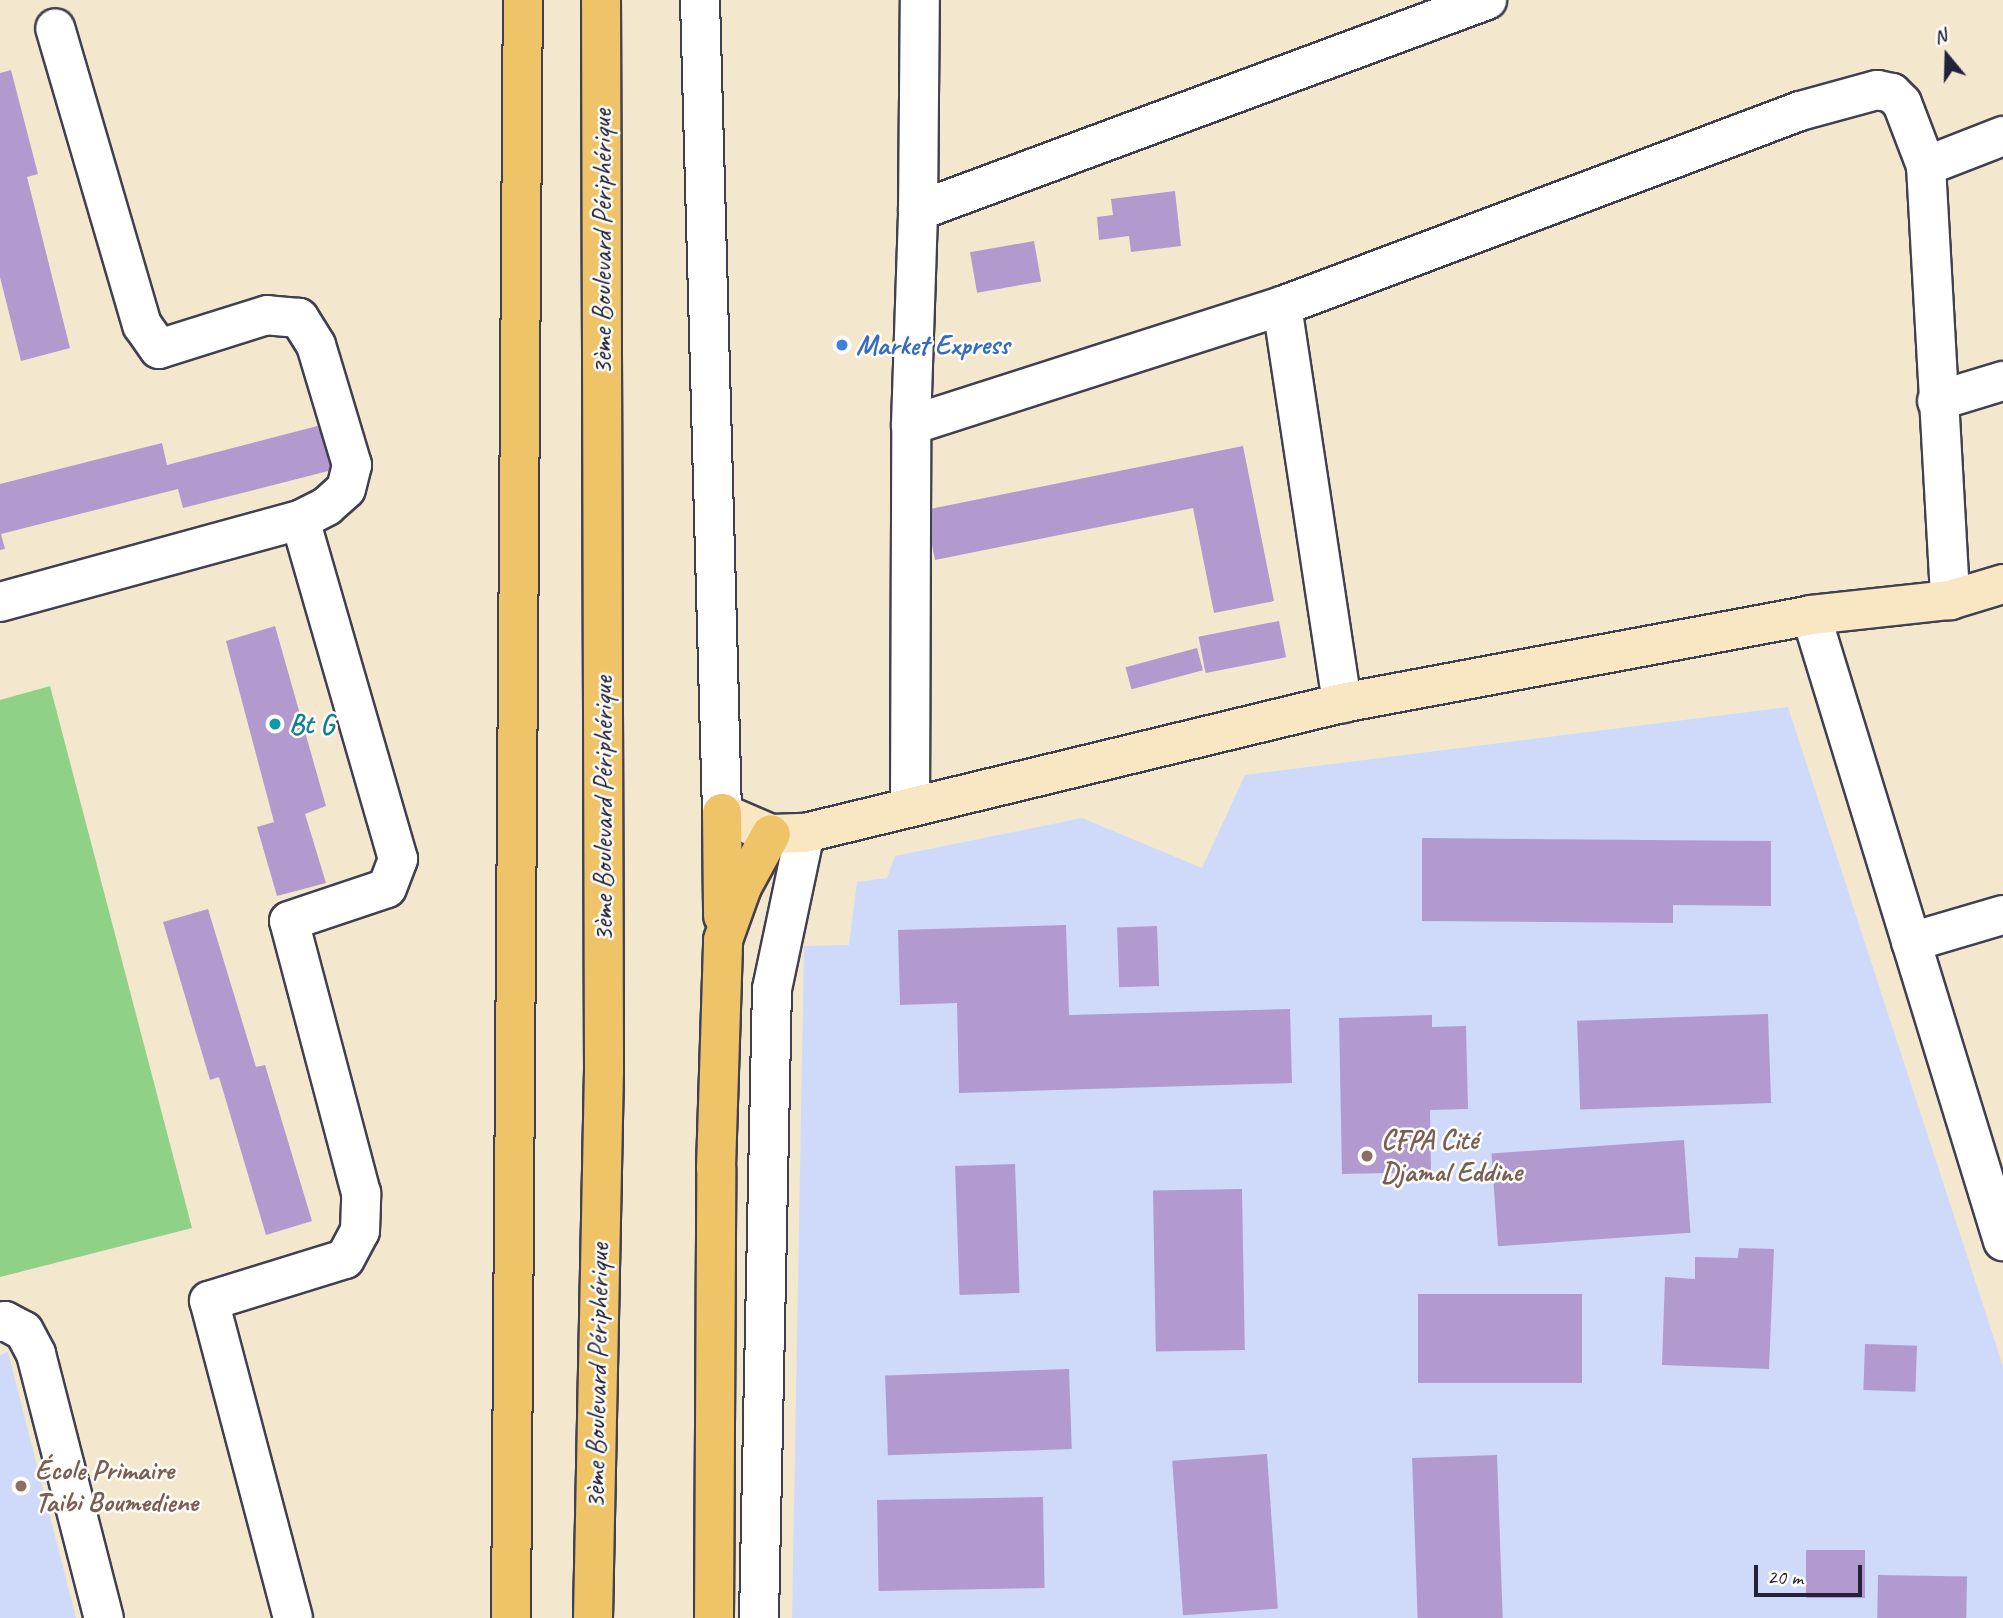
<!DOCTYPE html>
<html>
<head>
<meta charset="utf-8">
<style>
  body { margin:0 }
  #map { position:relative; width:2003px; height:1618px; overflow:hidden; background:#f3e7ce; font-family:Caveat,sans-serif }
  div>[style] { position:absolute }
  .built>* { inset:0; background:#cfdafa }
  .green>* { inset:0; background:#90d188 }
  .building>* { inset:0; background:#b29ace; transform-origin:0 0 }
  .roads { filter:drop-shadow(2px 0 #414051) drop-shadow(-2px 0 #414051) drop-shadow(0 2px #414051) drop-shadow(0 -2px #414051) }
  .street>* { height:38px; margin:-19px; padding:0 19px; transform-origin:19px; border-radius:19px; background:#fff }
  .secondary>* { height:38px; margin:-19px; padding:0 19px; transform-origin:19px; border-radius:19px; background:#f9e7c3 }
  .highway>* { height:38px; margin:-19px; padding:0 19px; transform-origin:19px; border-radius:19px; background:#efc469 }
  .dots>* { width:19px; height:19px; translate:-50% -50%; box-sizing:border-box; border:4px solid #fdfcf7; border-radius:50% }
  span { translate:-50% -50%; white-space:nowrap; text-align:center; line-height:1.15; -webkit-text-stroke:5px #fdfcf7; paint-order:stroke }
  .street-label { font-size:28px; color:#22223b }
  .shop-label { font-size:28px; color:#366cbe; font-weight:700 }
  .left { translate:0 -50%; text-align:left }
  .culture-label { font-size:28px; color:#0d838f; font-weight:700 }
  .education-label { font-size:28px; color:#785e54; font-weight:700 }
  .north { position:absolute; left:1912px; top:21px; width:70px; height:70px; -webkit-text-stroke:5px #fdfcf7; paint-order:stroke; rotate:341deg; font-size:19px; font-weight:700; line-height:28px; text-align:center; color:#22223b }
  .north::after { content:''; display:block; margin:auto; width:24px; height:32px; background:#22223b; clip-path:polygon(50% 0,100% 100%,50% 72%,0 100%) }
  .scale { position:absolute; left:1754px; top:1565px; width:108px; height:32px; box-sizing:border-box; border:4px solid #22223b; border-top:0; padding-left:9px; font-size:21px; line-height:24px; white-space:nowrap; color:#22223b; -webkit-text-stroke:5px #fdfcf7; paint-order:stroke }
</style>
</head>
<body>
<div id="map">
  <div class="built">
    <i style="clip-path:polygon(1788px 707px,2003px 1366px,2003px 1618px,792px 1618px,804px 946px,849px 945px,857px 882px,887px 878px,895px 856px,1082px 818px,1202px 868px,1245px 775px)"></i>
    <i style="clip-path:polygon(8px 1352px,76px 1618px,0 1618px,0 1355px)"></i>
  </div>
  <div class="green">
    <i style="clip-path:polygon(50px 686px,192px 1228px,0 1277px,0 700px)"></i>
  </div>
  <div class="building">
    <i style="clip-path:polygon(11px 70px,38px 174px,27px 177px,70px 348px,21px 361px,0 277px,0 73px)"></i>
    <i style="clip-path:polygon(1175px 191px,1181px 246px,1131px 252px,1129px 236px,1099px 240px,1097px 217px,1113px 215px,1111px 199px)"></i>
    <i style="left:1034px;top:241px;width:41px;height:65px;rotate:80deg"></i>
    <i style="clip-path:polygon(325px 424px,336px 469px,183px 508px,178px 489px,1px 534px,5px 549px,0 550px,0 484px,162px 443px,167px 465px)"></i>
    <i style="clip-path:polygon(1243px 446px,1274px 601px,1214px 613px,1193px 508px,935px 560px,925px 510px)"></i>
    <i style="left:1279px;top:621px;width:37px;height:82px;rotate:79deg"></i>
    <i style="clip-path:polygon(275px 626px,326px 806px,305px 814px,326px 883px,277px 896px,257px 827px,274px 822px,226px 641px)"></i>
    <i style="left:1197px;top:648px;width:23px;height:74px;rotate:75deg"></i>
    <i style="clip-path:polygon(1422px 838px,1771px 841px,1771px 906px,1673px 905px,1673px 923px,1422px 921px)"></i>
    <i style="clip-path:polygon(208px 909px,256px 1067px,265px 1065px,312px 1221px,266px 1235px,219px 1077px,210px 1080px,163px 922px)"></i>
    <i style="clip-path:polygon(1066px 925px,1069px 1015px,1290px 1009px,1292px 1083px,959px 1093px,957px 1003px,900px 1005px,898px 930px)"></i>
    <i style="left:1157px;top:926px;width:60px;height:40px;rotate:88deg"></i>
    <i style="left:1768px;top:1014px;width:89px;height:191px;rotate:88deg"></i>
    <i style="clip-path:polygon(1432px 1015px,1432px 1027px,1466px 1026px,1468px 1109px,1430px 1110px,1431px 1172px,1342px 1174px,1339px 1018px)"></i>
    <i style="left:1684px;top:1140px;width:93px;height:193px;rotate:86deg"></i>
    <i style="left:1015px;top:1164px;width:129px;height:60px;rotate:88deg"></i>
    <i style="left:1242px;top:1189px;width:161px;height:89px;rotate:89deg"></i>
    <i style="clip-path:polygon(1739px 1248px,1774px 1249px,1769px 1369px,1662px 1365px,1665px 1277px,1695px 1279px,1695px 1257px,1738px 1258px)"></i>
    <i style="left:1418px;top:1294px;width:164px;height:89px"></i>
    <i style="left:1865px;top:1344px;width:52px;height:46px;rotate:2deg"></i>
    <i style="left:1069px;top:1369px;width:80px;height:184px;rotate:88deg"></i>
    <i style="left:1267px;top:1454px;width:155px;height:95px;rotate:86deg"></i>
    <i style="left:1497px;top:1455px;width:163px;height:85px;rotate:88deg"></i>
    <i style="left:1043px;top:1497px;width:91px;height:166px;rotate:89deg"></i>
    <i style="left:1806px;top:1550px;width:59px;height:48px"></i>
    <i style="left:1878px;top:1575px;width:89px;height:43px;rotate:1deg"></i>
  </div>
  <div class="roads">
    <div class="street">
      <i style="left:700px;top:0;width:813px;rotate:88.45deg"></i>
      <i style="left:1926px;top:166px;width:83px;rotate:-21.3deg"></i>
      <i style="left:918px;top:211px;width:607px;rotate:-20.35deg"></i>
      <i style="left:1282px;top:306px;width:402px;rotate:81.4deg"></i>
      <i style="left:1937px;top:401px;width:69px;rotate:-16.9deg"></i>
      <i style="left:911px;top:425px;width:390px;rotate:-17.8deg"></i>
      <i style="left:1282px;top:306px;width:553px;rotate:-20.63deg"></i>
      <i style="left:1800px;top:111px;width:80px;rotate:-15.3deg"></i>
      <i style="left:1877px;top:90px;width:15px;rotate:11deg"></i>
      <i style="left:1892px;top:93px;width:14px;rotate:45deg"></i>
      <i style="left:1902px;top:103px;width:67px;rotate:69.1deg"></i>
      <i style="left:1926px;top:166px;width:435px;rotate:86.8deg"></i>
      <i style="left:0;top:602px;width:311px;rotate:-15.3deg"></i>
      <i style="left:300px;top:520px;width:30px;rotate:-27deg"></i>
      <i style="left:327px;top:506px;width:25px;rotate:-42deg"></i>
      <i style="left:346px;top:489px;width:25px;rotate:-76deg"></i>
      <i style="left:352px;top:465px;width:125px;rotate:-106.7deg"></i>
      <i style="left:316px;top:345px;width:32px;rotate:-122deg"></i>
      <i style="left:299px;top:318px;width:32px;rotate:-175deg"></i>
      <i style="left:267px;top:315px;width:113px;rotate:162.5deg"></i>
      <i style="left:159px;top:349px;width:29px;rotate:-125deg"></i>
      <i style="left:142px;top:325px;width:309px;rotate:-106.3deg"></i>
      <i style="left:1811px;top:615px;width:655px;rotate:72.95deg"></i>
      <i style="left:910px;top:806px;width:381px;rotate:-89.8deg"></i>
      <i style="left:911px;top:425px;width:214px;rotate:-88.1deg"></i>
      <i style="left:918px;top:211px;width:211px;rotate:-89.5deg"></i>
      <i style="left:1911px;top:942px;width:96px;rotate:-16.4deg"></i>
      <i style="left:0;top:1322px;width:5px;rotate:-11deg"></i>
      <i style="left:5px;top:1321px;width:21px;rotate:28deg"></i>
      <i style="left:24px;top:1331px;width:26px;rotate:62deg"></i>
      <i style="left:36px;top:1354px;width:273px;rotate:75.6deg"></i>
      <i style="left:293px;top:1618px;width:328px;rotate:-104.8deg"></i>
      <i style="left:209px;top:1301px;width:142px;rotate:-17.2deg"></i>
      <i style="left:345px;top:1259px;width:32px;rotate:-62deg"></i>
      <i style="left:360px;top:1231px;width:38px;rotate:-88deg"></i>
      <i style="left:361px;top:1193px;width:281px;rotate:-104.8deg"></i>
      <i style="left:289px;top:921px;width:103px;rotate:-18.6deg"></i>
      <i style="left:387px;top:888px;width:31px;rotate:-69deg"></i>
      <i style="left:398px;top:859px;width:353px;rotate:-106.1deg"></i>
      <i style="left:759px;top:1618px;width:629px;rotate:-88.82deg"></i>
      <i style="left:772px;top:989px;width:159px;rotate:-78.1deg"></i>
    </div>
    <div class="secondary">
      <i style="left:722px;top:813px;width:53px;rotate:23.2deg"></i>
      <i style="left:771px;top:834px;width:34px;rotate:-2deg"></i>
      <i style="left:805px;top:833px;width:553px;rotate:-13.61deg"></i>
      <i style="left:1342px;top:703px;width:477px;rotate:-10.6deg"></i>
      <i style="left:1811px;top:615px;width:140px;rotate:-6.2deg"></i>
      <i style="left:1950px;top:600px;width:55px;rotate:-16.8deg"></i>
    </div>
    <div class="highway">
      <i style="left:722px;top:813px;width:103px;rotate:89.4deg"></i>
      <i style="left:511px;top:1618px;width:1618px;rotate:-89.58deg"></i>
      <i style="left:593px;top:1618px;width:549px;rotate:-88.85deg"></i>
      <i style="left:604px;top:1069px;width:1069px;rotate:-90.16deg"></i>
      <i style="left:714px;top:1618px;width:450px;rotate:-89.7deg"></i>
      <i style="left:716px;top:1168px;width:228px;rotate:-88.2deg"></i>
      <i style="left:723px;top:940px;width:56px;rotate:-70.3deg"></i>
      <i style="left:742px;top:887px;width:60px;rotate:-61.3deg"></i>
    </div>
  </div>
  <div class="dots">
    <i style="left:842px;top:345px;background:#3f7fe0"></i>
    <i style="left:275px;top:724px;background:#0f9aa8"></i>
    <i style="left:1367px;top:1156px;background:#8d6e63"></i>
    <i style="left:21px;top:1486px;background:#8d6e63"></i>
  </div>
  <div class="street-label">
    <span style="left:602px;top:242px;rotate:-90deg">3ème Boulevard Périphérique</span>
    <span style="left:603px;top:809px;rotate:-90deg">3ème Boulevard Périphérique</span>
    <span style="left:597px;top:1376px;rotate:-89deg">3ème Boulevard Périphérique</span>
  </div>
  <div class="shop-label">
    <span class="left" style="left:856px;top:345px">Market Express</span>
  </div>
  <div class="culture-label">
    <span class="left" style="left:289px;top:724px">Bt G</span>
  </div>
  <div class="education-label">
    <span class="left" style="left:1381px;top:1156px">CFPA Cité<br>Djamal Eddine</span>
    <span class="left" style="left:35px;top:1486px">École Primaire<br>Taibi Boumediene</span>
  </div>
  <div class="north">N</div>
  <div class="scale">20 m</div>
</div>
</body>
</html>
